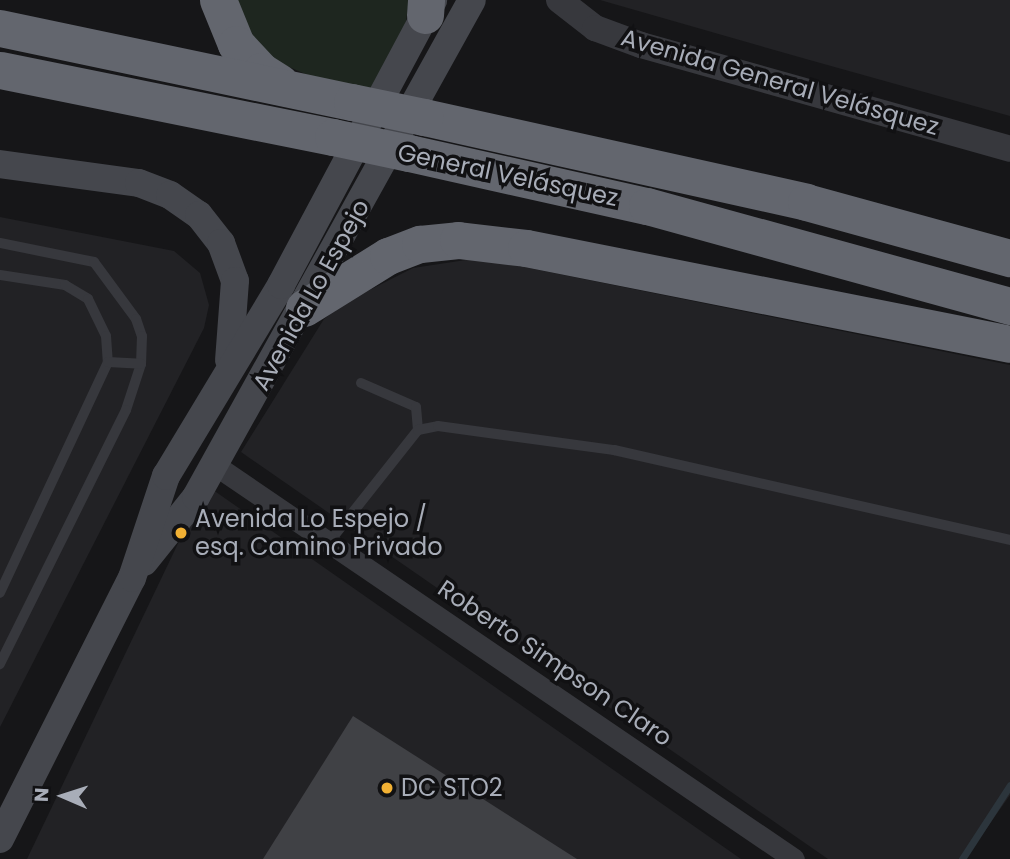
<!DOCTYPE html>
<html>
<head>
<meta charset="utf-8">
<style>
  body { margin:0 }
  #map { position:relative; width:1010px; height:859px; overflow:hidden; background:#161618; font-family:Poppins,sans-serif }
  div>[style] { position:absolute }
  .built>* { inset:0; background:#222225 }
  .green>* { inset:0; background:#1e261f }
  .stream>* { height:7px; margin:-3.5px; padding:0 3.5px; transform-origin:3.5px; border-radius:3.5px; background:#2c353c }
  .building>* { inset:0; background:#404145 }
  .service>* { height:10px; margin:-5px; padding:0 5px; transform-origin:5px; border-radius:5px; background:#37383d }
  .minor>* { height:21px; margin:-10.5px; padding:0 10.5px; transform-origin:10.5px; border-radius:10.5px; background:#37383d }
  .tertiary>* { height:26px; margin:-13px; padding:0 13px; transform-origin:13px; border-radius:13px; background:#37383d }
  .secondary>* { height:28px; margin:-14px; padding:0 14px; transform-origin:14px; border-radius:14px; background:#45474d }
  .motorway>* { height:37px; margin:-18.5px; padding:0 18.5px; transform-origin:18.5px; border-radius:18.5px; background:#63666e }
  .motorway-bridge>* { height:37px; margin:-18.5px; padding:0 18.5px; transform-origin:18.5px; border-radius:18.5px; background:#63666e }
  .dots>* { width:19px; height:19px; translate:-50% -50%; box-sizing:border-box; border:4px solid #111113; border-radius:50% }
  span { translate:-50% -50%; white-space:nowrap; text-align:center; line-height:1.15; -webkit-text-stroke:7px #111113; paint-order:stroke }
  .street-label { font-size:24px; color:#a8adb8 }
  .poi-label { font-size:24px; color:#a8adb8 }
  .left { translate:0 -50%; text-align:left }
  .north { position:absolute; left:28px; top:761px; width:70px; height:70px; -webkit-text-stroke:5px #111113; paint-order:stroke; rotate:273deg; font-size:19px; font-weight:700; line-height:28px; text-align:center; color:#a8adb8 }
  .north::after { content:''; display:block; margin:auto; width:24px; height:32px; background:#a8adb8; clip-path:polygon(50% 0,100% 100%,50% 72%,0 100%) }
</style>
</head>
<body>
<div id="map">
  <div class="built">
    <i style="clip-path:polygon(600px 0,1010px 0,1010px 116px,806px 59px)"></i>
    <i style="clip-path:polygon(0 217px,174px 251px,200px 273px,209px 305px,204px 328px,0 727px)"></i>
    <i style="clip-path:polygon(479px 258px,1010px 365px,1010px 795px,965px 859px,828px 859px,241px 452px,324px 319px,344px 303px,413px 268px)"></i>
    <i style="clip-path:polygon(206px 485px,741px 859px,27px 859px)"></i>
  </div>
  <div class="green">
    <i style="clip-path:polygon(230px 0,409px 0,403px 42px,377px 89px,319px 80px,271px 59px,241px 29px)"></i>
  </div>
  <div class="stream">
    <i style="left:962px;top:859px;width:88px;rotate:-57deg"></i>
  </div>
  <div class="building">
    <i style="clip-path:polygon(353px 716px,577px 859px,263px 859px)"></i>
  </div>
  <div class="service">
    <i style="left:0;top:243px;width:96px;rotate:11.4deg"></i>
    <i style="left:94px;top:262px;width:71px;rotate:53.6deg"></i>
    <i style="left:136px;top:319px;width:18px;rotate:71deg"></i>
    <i style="left:142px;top:336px;width:28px;rotate:92deg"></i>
    <i style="left:141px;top:364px;width:48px;rotate:108.1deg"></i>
    <i style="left:126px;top:410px;width:284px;rotate:116.4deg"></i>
    <i style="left:0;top:275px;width:66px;rotate:8.7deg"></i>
    <i style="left:65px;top:285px;width:27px;rotate:31deg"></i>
    <i style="left:88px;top:299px;width:41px;rotate:64.1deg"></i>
    <i style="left:106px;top:336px;width:26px;rotate:86deg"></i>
    <i style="left:108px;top:362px;width:255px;rotate:115.1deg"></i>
    <i style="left:108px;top:362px;width:33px;rotate:3deg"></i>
    <i style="left:361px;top:383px;width:60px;rotate:23.6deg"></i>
    <i style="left:416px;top:407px;width:23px;rotate:85deg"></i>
    <i style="left:330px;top:541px;width:142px;rotate:-51.6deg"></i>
    <i style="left:418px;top:430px;width:20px;rotate:-11deg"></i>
    <i style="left:438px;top:426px;width:178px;rotate:7.8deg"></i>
    <i style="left:614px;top:450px;width:406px;rotate:12.8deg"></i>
  </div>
  <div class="minor">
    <i style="left:215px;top:465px;width:700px;rotate:34.23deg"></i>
  </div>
  <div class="tertiary">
    <i style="left:559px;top:0;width:46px;rotate:37.9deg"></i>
    <i style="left:595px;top:28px;width:49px;rotate:20.3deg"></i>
    <i style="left:641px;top:45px;width:383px;rotate:15.7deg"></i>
  </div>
  <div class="secondary">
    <i style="left:0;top:164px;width:140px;rotate:7.8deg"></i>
    <i style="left:139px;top:183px;width:33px;rotate:21deg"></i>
    <i style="left:170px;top:195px;width:35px;rotate:35deg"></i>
    <i style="left:199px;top:215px;width:36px;rotate:52deg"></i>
    <i style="left:221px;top:243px;width:40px;rotate:69.8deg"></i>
    <i style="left:235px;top:281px;width:79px;rotate:94.3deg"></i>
    <i style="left:144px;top:562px;width:83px;rotate:-51.3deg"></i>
    <i style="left:196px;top:497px;width:568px;rotate:-60.96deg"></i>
    <i style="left:0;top:839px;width:292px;rotate:-63.2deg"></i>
    <i style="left:132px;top:578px;width:108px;rotate:-71.6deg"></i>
    <i style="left:166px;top:476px;width:223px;rotate:-58.9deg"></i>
    <i style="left:281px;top:285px;width:323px;rotate:-61.9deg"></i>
  </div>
  <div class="motorway">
    <i style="left:218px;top:0;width:48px;rotate:67.8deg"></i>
    <i style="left:236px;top:44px;width:37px;rotate:47deg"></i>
    <i style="left:261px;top:71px;width:22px;rotate:32deg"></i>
    <i style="left:425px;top:15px;width:15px;rotate:-86deg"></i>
    <i style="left:0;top:28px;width:360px;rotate:11.9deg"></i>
    <i style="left:0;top:70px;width:340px;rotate:11.4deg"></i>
    <i style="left:424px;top:117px;width:391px;rotate:12.5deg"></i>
    <i style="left:806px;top:202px;width:212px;rotate:15.4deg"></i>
    <i style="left:409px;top:153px;width:244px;rotate:12.6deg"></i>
    <i style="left:647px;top:206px;width:377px;rotate:15.4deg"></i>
    <i style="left:304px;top:308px;width:99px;rotate:-31.8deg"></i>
    <i style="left:388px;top:256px;width:34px;rotate:-21deg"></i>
    <i style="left:420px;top:244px;width:38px;rotate:-6deg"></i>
    <i style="left:458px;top:240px;width:68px;rotate:6.7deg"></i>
    <i style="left:526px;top:248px;width:493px;rotate:11.2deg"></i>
  </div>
  <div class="motorway-bridge">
    <i style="left:352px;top:102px;width:74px;rotate:11.8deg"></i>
    <i style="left:333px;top:137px;width:78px;rotate:11.9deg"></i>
  </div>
  <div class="dots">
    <i style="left:181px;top:533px;background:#f2b134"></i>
    <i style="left:387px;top:788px;background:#f2b134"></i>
  </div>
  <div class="street-label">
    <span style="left:780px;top:82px;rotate:16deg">Avenida General Velásquez</span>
    <span style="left:508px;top:175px;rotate:12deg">General Velásquez</span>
    <span style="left:311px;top:295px;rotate:-61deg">Avenida Lo Espejo</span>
    <span style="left:555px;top:663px;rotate:34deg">Roberto Simpson Claro</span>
  </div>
  <div class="poi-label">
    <span class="left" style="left:195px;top:533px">Avenida Lo Espejo /<br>esq. Camino Privado</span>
    <span class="left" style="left:401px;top:788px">DC STO2</span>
  </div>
  <div class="north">N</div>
</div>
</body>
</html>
